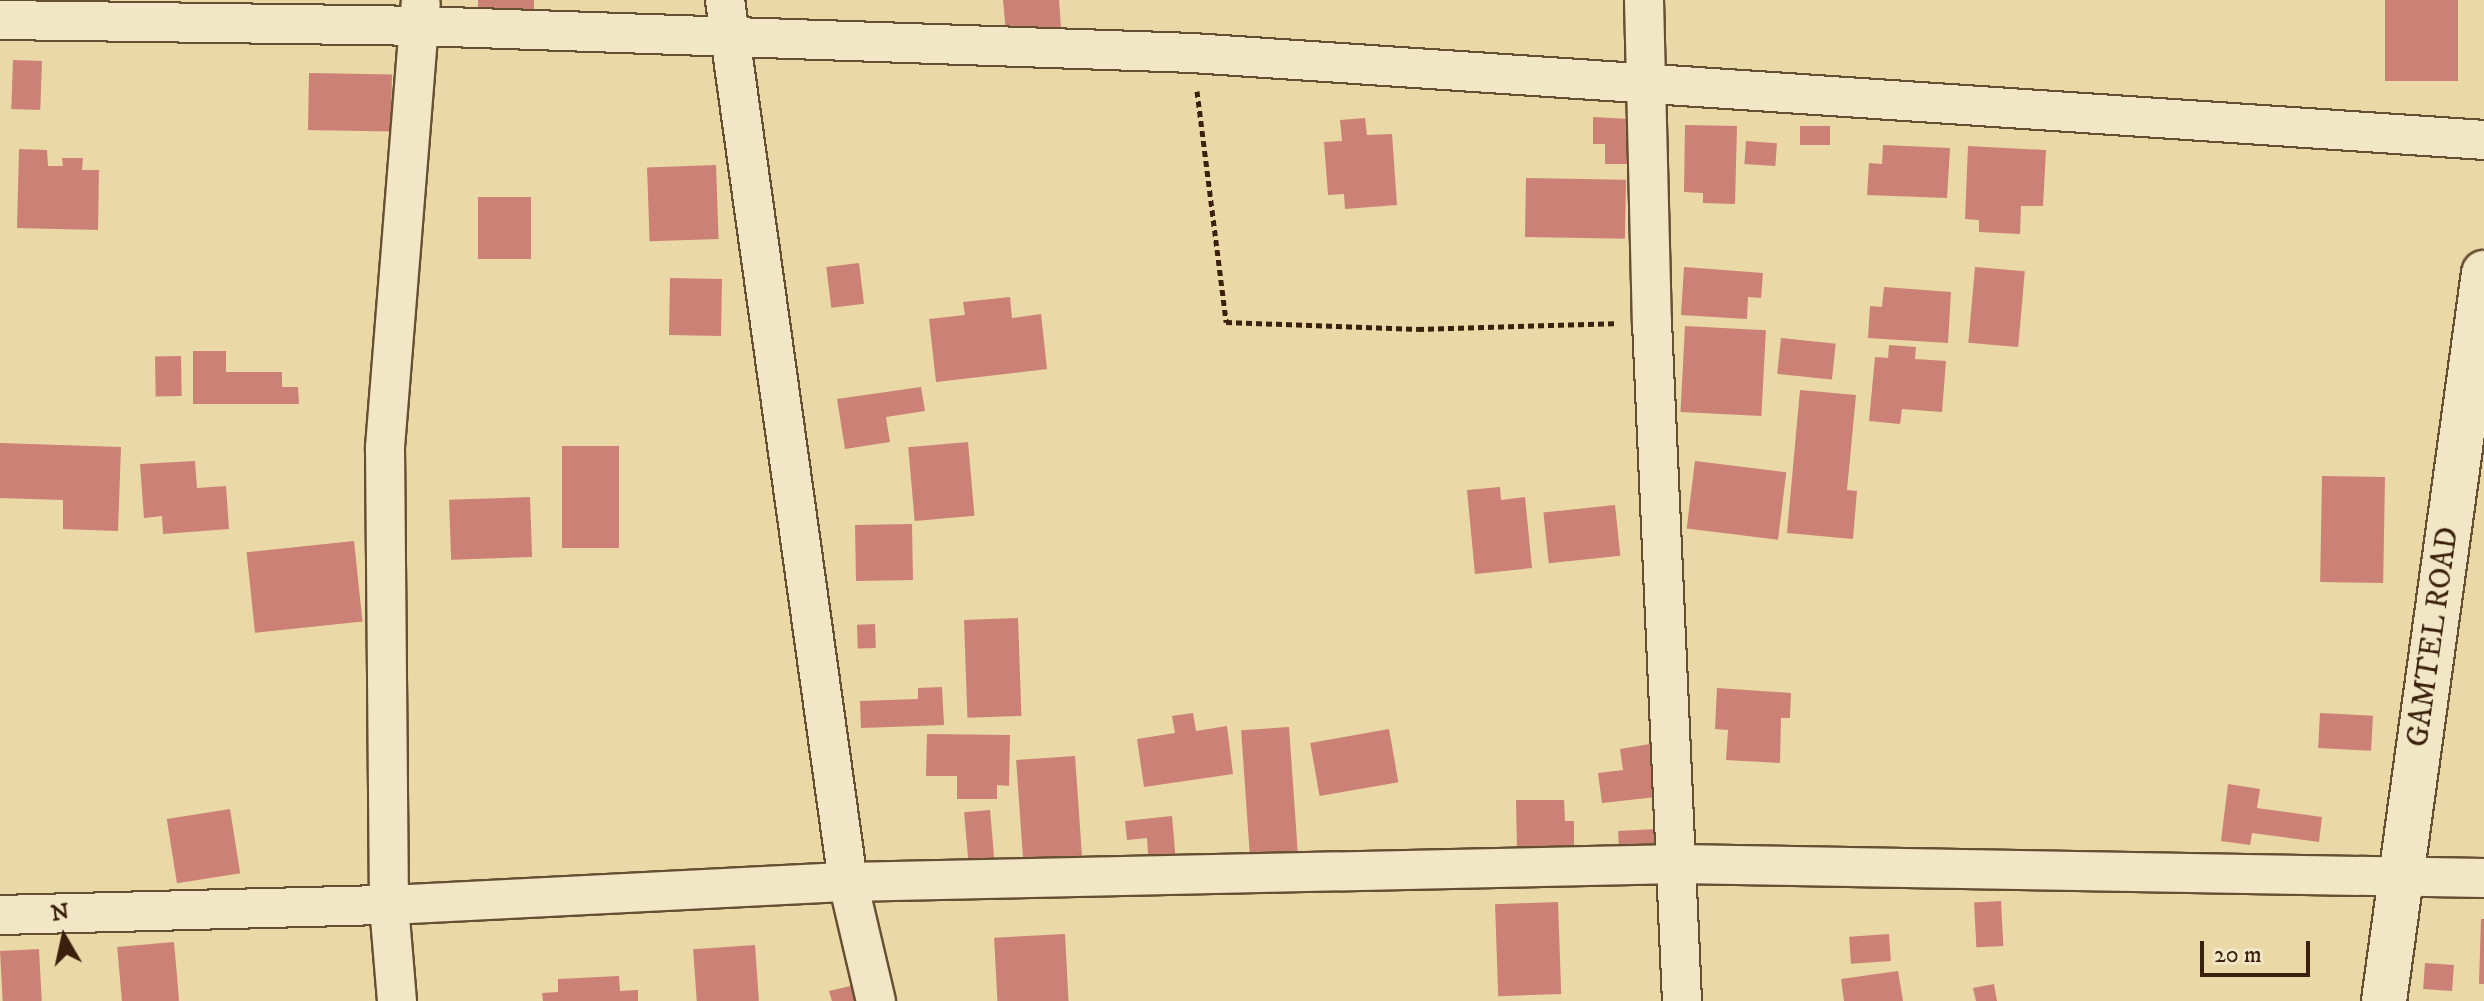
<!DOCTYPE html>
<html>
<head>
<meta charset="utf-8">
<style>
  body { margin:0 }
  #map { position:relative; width:2484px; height:1001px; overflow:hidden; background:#ead8a7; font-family:"IM FELL DW Pica",serif }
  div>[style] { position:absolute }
  .building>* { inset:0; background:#cb8175; transform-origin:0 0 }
  .path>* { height:5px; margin-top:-2.5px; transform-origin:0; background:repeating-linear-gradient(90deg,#3b210d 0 6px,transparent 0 10px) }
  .roads { filter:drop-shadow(2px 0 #674f34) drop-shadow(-2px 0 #674f34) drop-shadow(0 2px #674f34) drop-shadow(0 -2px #674f34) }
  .street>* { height:38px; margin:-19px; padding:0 19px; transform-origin:19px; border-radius:19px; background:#f1e6c6 }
  .secondary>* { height:44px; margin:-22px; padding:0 22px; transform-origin:22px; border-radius:22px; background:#f1e6c6 }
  span { translate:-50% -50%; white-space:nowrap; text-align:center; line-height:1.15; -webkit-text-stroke:8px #f1e6c6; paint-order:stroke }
  .street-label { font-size:30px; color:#3b210d }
  .north { position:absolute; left:24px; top:897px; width:80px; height:80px; -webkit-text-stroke:6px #f1e6c6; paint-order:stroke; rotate:351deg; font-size:22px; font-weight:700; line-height:32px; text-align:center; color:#3b210d }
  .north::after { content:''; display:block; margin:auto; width:28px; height:36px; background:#3b210d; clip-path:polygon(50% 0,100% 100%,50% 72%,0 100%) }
  .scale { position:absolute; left:2200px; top:941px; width:110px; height:36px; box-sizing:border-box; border:4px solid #3b210d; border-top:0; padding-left:10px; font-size:24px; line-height:28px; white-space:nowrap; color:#3b210d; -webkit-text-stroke:6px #f1e6c6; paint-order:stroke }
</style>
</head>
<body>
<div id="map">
  <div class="building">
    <i style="left:478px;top:0;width:56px;height:9px"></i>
    <i style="clip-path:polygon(1003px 0,1059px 0,1061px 28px,1006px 33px)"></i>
    <i style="left:2385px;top:0;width:73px;height:81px"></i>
    <i style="left:13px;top:60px;width:29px;height:49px;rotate:2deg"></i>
    <i style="left:309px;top:73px;width:83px;height:57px;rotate:1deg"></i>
    <i style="clip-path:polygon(1593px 117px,1630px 119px,1628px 164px,1605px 164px,1605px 144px,1593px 144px)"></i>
    <i style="clip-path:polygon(1365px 118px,1367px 135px,1392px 134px,1397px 205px,1345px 209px,1344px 194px,1328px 195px,1324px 142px,1342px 141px,1340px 120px)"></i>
    <i style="clip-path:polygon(1685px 125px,1737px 126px,1735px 204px,1703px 203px,1703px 193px,1684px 192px)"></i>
    <i style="left:1800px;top:126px;width:30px;height:19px"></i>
    <i style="left:1746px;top:141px;width:31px;height:23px;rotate:4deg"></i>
    <i style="clip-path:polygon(1883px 145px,1950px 148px,1947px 198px,1867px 195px,1869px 163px,1882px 164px)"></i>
    <i style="clip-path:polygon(1968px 146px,2046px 150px,2043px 206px,2021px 206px,2020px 234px,1979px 232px,1979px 220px,1965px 219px)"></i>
    <i style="clip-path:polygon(19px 149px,47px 150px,48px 166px,63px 166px,62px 158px,83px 158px,82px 170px,99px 170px,98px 230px,17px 228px)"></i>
    <i style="left:716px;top:165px;width:74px;height:69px;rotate:88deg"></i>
    <i style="left:1526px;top:178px;width:100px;height:59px;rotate:1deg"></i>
    <i style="left:478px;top:197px;width:53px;height:62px"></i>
    <i style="left:859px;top:263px;width:41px;height:33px;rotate:83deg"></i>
    <i style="clip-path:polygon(1684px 267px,1763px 273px,1761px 298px,1748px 297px,1747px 319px,1681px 315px)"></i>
    <i style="left:1975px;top:267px;width:50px;height:76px;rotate:5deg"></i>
    <i style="left:670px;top:278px;width:52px;height:57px;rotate:1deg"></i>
    <i style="clip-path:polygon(1884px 287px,1951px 292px,1948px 343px,1868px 338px,1870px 306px,1882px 307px)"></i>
    <i style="clip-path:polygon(1010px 297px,1012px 318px,1041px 314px,1047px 369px,936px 382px,929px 319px,965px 315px,963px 302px)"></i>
    <i style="left:1685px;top:326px;width:81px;height:86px;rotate:3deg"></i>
    <i style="left:1781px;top:338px;width:55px;height:36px;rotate:6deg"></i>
    <i style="clip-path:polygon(1889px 345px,1916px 347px,1915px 359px,1946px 361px,1942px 412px,1902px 409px,1900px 424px,1869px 421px,1875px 357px,1888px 358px)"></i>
    <i style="clip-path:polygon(193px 351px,226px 351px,226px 372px,282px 372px,282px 387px,298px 387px,299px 404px,193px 404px)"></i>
    <i style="left:181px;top:356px;width:40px;height:26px;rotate:89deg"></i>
    <i style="clip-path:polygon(921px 387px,925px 411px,886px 417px,890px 442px,845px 449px,837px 399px)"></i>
    <i style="clip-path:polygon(1800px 390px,1856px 395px,1847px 490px,1857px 491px,1853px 539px,1787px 533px)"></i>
    <i style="left:968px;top:442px;width:74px;height:60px;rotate:85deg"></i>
    <i style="clip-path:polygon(0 443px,121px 447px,118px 531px,63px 529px,63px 500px,0 498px)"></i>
    <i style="left:562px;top:446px;width:57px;height:102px"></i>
    <i style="clip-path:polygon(195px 461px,197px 488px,226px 486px,229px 529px,163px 534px,162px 516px,144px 518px,140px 464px)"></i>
    <i style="left:1695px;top:461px;width:92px;height:68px;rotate:7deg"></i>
    <i style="left:2322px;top:476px;width:63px;height:106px;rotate:1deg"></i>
    <i style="clip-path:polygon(1500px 487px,1501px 500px,1525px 497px,1532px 568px,1475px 574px,1467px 490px)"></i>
    <i style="left:530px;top:497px;width:60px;height:81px;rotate:88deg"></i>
    <i style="left:1615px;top:505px;width:51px;height:72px;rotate:84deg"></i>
    <i style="left:912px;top:524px;width:56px;height:57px;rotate:89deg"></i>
    <i style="left:354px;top:541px;width:81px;height:108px;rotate:84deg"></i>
    <i style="left:1018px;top:618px;width:98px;height:54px;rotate:88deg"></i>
    <i style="left:875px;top:624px;width:24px;height:18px;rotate:88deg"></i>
    <i style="clip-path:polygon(942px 687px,944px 725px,861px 728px,860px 701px,918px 699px,918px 688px)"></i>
    <i style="clip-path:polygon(1717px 688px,1791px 693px,1790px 718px,1781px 718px,1780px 763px,1726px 760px,1728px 730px,1715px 729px)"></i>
    <i style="clip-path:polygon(1193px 713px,1196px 731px,1227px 726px,1233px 774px,1144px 787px,1137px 739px,1175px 733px,1172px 716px)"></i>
    <i style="left:2320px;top:713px;width:53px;height:35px;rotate:3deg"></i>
    <i style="left:1289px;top:727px;width:133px;height:48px;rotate:86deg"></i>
    <i style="left:1389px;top:729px;width:54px;height:80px;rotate:80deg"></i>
    <i style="clip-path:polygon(927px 734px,1010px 735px,1009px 786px,997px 785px,997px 799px,957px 799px,957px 776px,926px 776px)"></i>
    <i style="clip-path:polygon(1650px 744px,1656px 797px,1602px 803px,1598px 773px,1623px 770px,1620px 749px)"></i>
    <i style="left:1075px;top:756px;width:100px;height:59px;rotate:86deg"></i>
    <i style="clip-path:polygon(2228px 784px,2260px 789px,2257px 808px,2322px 817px,2319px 842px,2252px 833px,2250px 845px,2221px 841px)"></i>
    <i style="clip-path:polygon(1516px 800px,1564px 800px,1565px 821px,1574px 821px,1574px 848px,1517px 849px)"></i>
    <i style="left:230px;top:809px;width:65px;height:64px;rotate:81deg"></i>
    <i style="left:990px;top:810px;width:58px;height:26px;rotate:85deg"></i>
    <i style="clip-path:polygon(1172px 816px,1176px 863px,1149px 866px,1147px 838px,1127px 840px,1125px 821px)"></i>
    <i style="left:1658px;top:829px;width:20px;height:40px;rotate:87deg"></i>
    <i style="left:2001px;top:901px;width:45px;height:27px;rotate:87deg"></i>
    <i style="left:1558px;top:902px;width:92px;height:63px;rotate:88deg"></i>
    <i style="clip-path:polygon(2481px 919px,2484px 919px,2484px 984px,2479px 984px)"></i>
    <i style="left:1065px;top:934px;width:67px;height:71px;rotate:87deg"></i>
    <i style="left:1889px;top:934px;width:27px;height:40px;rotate:86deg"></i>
    <i style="left:174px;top:942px;width:59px;height:57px;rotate:85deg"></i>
    <i style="left:755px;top:945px;width:56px;height:62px;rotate:86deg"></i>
    <i style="left:39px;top:949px;width:52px;height:39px;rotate:87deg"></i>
    <i style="left:2425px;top:963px;width:29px;height:26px;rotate:4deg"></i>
    <i style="clip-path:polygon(1898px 971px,1903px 1001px,1844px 1001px,1841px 979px)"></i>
    <i style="clip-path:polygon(619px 976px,620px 991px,638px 990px,638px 1001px,543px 1001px,542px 993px,558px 992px,558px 979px)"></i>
    <i style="clip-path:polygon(859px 984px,864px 1001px,832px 1001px,829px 991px)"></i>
    <i style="clip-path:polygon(1994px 984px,1997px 1001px,1976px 1001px,1973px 988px)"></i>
  </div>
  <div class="path">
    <i style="left:1197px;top:91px;width:233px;rotate:82.8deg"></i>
    <i style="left:1226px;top:322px;width:192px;rotate:2.1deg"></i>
    <i style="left:1418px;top:329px;width:197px;rotate:-1.7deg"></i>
  </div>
  <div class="roads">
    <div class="street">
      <i style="left:725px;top:0;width:891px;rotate:82.06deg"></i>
      <i style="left:848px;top:882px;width:122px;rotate:76.8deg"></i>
      <i style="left:1644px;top:0;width:322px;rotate:88.6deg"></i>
      <i style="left:1652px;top:322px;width:680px;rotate:87.47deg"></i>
      <i style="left:0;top:20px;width:420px;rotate:0.8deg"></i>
      <i style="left:420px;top:26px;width:772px;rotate:2deg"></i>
      <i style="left:1192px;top:53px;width:1295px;rotate:3.85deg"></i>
      <i style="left:0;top:915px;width:389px;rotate:-1.5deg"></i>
      <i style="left:389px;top:905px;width:460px;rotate:-2.9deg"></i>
      <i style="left:848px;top:882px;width:831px;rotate:-1.24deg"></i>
      <i style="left:1679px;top:864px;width:805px;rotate:1deg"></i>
      <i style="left:397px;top:1001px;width:96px;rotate:-94.8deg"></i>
      <i style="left:389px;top:905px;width:458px;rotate:-90.5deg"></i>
      <i style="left:385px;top:447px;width:445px;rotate:-85.4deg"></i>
    </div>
    <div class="secondary">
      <i style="left:2384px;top:1001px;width:735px;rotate:-82.18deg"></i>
    </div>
  </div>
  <div class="street-label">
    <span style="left:2434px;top:637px;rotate:-82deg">GAMTEL ROAD</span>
  </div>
  <div class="north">N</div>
  <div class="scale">20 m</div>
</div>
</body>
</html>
